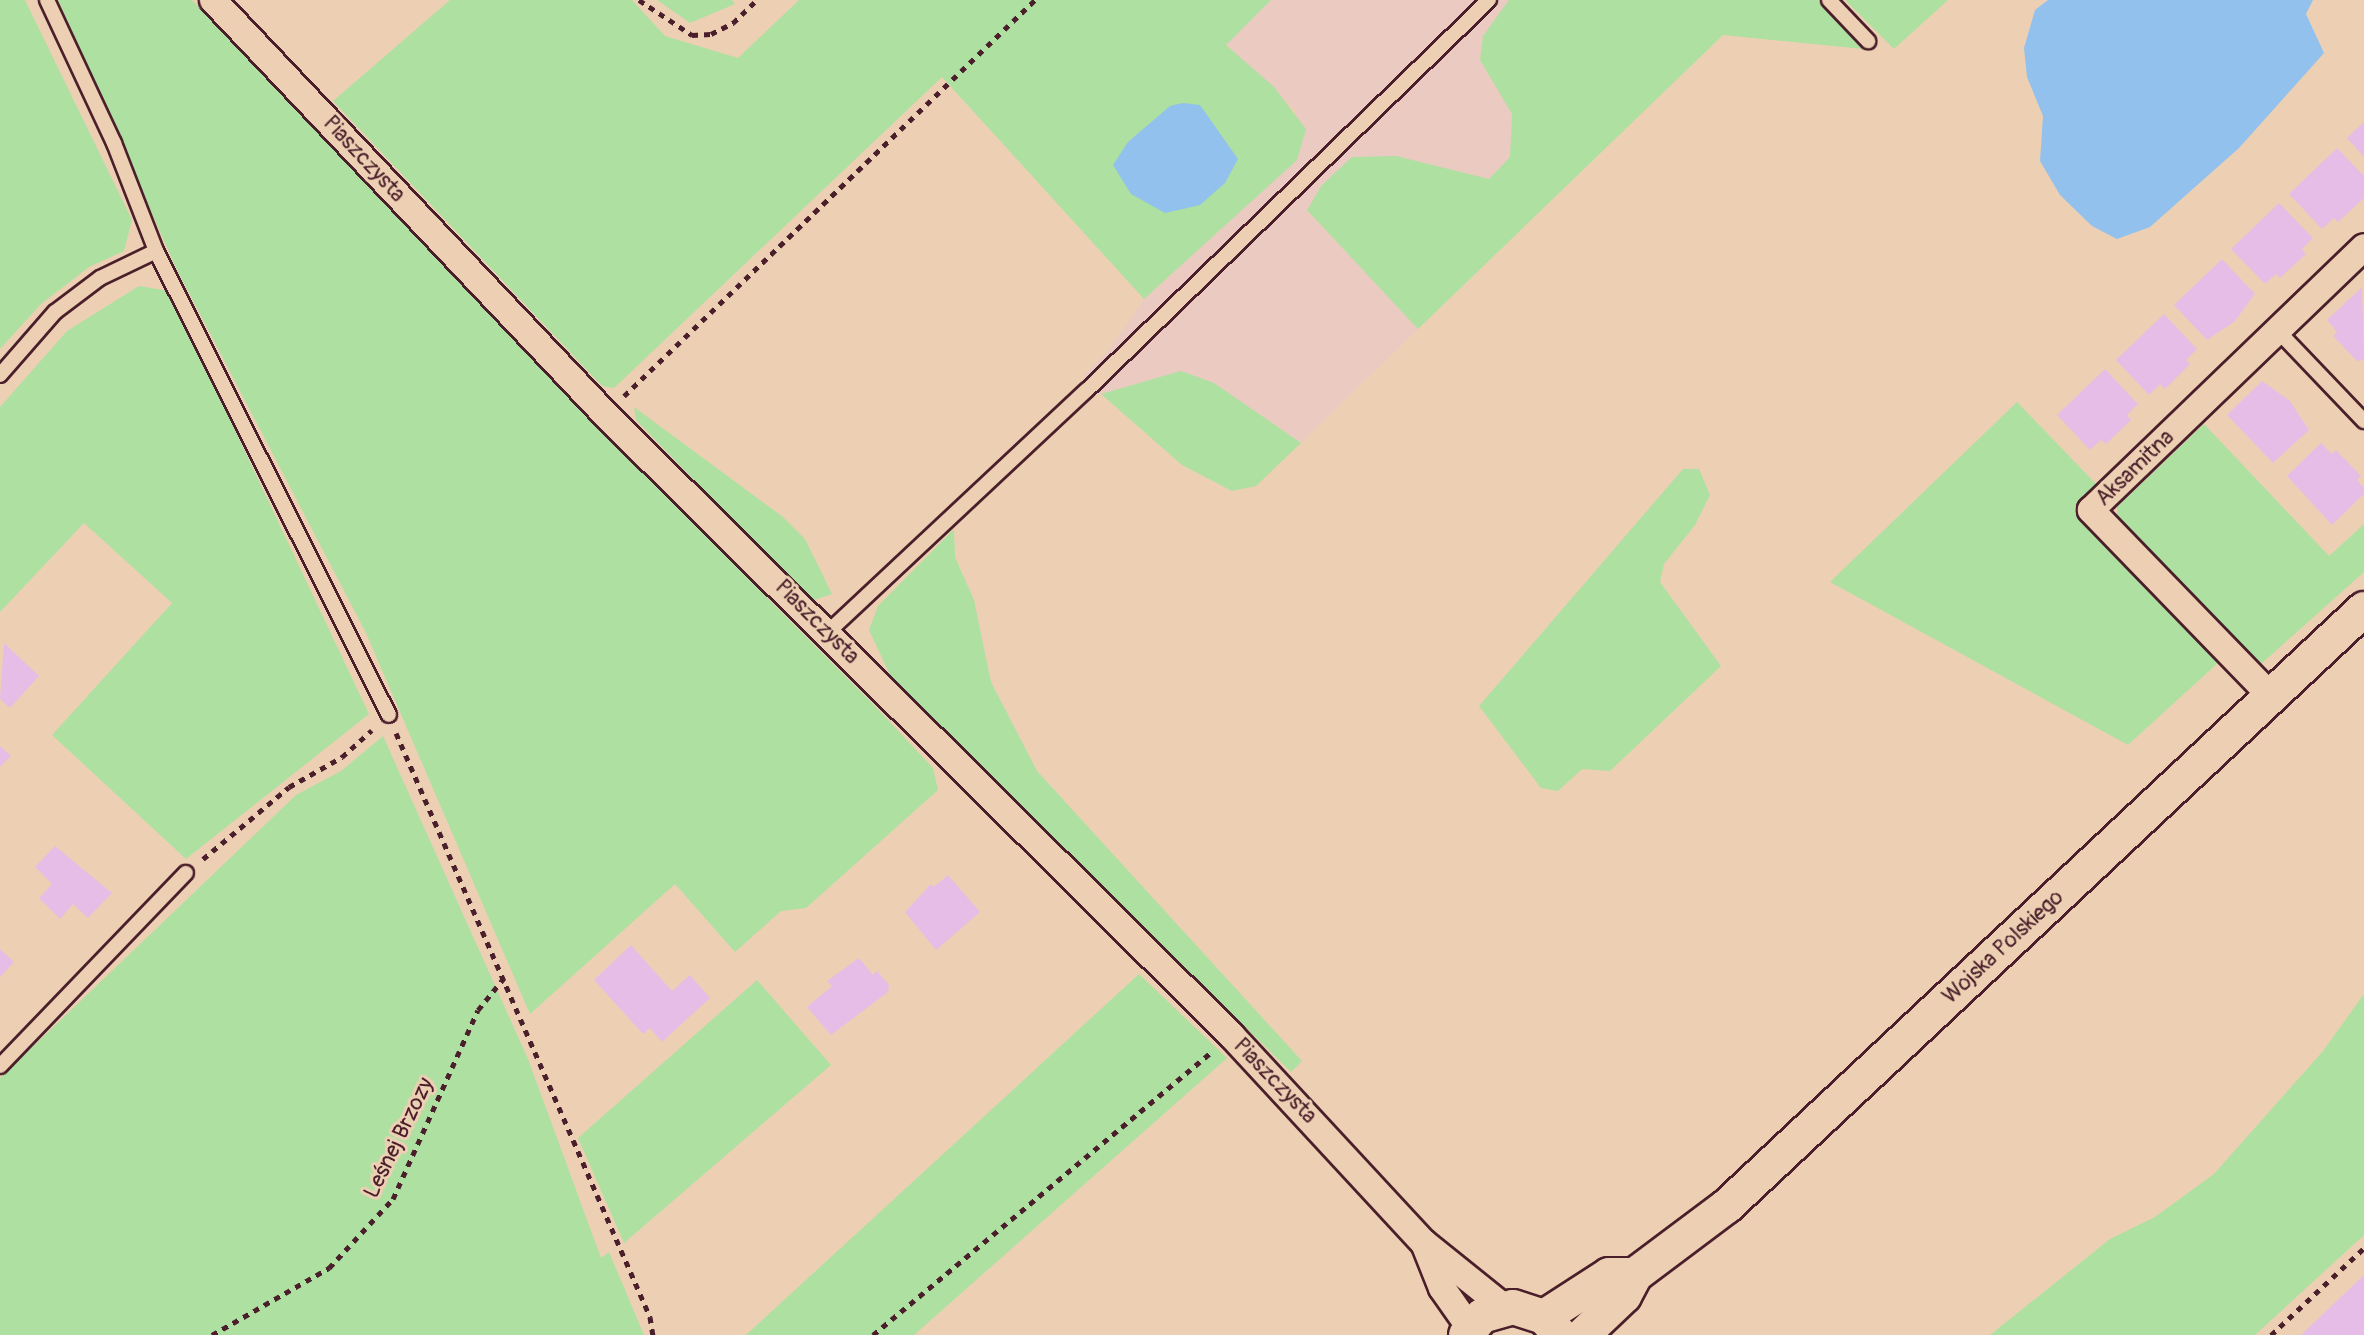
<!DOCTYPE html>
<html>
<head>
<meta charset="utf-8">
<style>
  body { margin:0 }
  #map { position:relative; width:2364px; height:1335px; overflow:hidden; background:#edd0b3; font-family:Pangolin,sans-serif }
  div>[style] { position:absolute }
  .built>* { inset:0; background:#ebcac2 }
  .green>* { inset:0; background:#ade0a1 }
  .water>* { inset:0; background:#91c1ec }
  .building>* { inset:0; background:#e5bde6 }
  .path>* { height:5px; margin-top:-2.5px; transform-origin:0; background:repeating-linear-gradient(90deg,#4a1f2b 0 6px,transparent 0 12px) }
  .roads { filter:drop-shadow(2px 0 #4a1f2b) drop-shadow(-2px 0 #4a1f2b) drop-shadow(0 2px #4a1f2b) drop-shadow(0 -2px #4a1f2b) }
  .service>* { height:14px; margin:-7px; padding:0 7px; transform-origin:7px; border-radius:7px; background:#edd0b3 }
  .minor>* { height:26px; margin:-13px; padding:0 13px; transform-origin:13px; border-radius:13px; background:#edd0b3 }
  .tertiary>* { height:34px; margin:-17px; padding:0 17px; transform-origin:17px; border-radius:17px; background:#edd0b3 }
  span { translate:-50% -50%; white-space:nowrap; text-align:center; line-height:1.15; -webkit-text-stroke:6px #edd0b3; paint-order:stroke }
  .street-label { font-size:22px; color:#4a1f2b }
</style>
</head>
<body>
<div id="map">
  <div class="built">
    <i style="clip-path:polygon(1271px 0,1509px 0,1483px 36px,1480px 60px,1512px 114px,1510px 157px,1489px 179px,1396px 156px,1307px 210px,1418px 329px,1301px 443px,1251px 408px,1181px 371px,1101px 394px,1082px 376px,1105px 355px,1144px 299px,1297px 160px,1295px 110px,1226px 44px)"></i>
  </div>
  <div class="green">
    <i style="clip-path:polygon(0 0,25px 0,132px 220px,124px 251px,89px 267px,41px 304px,0 349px)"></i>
    <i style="clip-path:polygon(58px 0,192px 0,616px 446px,871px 702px,933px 768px,938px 790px,806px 908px,781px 911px,735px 952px,675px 884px,530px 1014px,366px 633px,176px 268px)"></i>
    <i style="clip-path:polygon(450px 0,632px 0,665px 36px,738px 58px,799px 0,1271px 0,1226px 45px,1274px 87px,1306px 129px,1297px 160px,1144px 299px,942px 77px,614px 388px,602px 386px,333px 101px)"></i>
    <i style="clip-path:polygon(657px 0,732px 0,735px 4px,690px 23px)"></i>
    <i style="clip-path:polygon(1509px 0,1818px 0,1863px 49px,1723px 35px,1418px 329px,1307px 210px,1322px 185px,1352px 157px,1396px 156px,1489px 179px,1510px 157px,1512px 114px,1480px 60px,1483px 36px)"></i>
    <i style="clip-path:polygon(1845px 0,1948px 0,1894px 49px)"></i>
    <i style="clip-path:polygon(139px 286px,169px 291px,369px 714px,186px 859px,52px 735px,172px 603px,84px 523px,0 612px,0 407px,67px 331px)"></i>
    <i style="clip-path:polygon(1181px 371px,1214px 383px,1301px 443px,1256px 486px,1232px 491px,1182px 465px,1101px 394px)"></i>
    <i style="clip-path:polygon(2017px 402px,2097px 485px,2074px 509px,2220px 661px,2128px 745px,1830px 582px)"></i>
    <i style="clip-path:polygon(634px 407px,783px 517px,805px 539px,832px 594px,814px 600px,804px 594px,636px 420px)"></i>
    <i style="clip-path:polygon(2204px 424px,2329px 556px,2364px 524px,2364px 572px,2261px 664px,2117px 515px,2117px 507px)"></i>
    <i style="clip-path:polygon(1683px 469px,1699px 469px,1710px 495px,1695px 525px,1664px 564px,1660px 582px,1721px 666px,1610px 771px,1582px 769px,1558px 791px,1541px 788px,1479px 706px)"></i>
    <i style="clip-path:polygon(954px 529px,955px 557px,974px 600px,991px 682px,1037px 771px,1302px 1061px,1291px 1072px,892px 679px,869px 630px,878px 606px)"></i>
    <i style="clip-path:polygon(383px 736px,528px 1059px,601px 1258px,609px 1252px,644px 1335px,0 1335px,0 1078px,296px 795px,341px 771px)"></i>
    <i style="clip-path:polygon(1139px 974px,1227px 1058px,914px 1335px,746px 1335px)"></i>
    <i style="clip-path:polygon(757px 980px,831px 1065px,624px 1243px,578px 1138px)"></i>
    <i style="clip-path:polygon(2364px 994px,2364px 1235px,2255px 1335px,1990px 1335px,2110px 1239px,2155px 1217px,2214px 1174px,2323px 1051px)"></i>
  </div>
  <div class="water">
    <i style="clip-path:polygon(2048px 0,2313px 0,2306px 14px,2324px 53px,2239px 148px,2150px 227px,2117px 239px,2092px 226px,2060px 195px,2040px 161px,2043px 116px,2027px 77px,2024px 48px,2035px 10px)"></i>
    <i style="clip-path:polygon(1183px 103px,1200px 105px,1238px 159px,1225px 183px,1200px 205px,1165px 213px,1131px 194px,1113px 165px,1128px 142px,1170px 106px)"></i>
  </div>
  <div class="building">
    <i style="clip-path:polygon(2364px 122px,2364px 157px,2347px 138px)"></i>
    <i style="clip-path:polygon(2337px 148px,2364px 176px,2364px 198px,2338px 222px,2334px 218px,2322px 229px,2289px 194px)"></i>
    <i style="clip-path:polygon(2279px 203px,2313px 238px,2302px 249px,2306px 254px,2280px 278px,2276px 274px,2265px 284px,2231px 249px)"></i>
    <i style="clip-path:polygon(2222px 259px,2255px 294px,2235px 321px,2207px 340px,2174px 305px)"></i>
    <i style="clip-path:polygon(2362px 287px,2364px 360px,2357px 361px,2333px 336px,2337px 332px,2327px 320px)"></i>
    <i style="clip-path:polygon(2164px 314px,2197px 349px,2186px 360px,2190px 364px,2165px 389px,2160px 384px,2149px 395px,2116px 360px)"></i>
    <i style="clip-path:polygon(2105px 369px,2138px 404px,2127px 415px,2131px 420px,2106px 444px,2101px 440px,2090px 450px,2057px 415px)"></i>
    <i style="clip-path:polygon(2262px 381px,2290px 401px,2309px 430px,2273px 463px,2227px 415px)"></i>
    <i style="clip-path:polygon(2321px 443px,2332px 454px,2336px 450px,2361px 476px,2357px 480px,2364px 488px,2364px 494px,2332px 525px,2287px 476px)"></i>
    <i style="clip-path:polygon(4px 643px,39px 676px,10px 708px,0 699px)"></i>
    <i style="clip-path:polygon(0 746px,11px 756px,0 767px)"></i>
    <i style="clip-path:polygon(55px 846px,112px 893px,88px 918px,73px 904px,60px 919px,39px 898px,52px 884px,35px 867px)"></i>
    <i style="clip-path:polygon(948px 875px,980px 912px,936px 950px,905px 912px,931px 884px,934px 887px)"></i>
    <i style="clip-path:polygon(631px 945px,672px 991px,690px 975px,710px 998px,662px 1042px,650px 1028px,643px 1034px,594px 980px)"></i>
    <i style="clip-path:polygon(0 949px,14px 962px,0 977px)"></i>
    <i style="clip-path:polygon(859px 958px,873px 975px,877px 971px,889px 985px,888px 992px,831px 1035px,807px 1007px,832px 986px,827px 981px)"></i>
    <i style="clip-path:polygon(2364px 1275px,2364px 1335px,2301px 1335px)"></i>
  </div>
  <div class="path">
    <i style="left:639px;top:0;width:64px;rotate:33.4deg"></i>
    <i style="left:692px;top:35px;width:19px;rotate:-3deg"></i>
    <i style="left:711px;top:34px;width:25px;rotate:-27deg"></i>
    <i style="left:733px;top:23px;width:33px;rotate:-44deg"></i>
    <i style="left:624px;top:396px;width:571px;rotate:-43.94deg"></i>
    <i style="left:396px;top:733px;width:637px;rotate:66.49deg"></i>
    <i style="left:650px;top:1317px;width:18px;rotate:81deg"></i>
    <i style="left:203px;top:859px;width:112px;rotate:-39.9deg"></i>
    <i style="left:289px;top:787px;width:61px;rotate:-29.5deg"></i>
    <i style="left:342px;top:757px;width:40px;rotate:-42deg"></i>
    <i style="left:212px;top:1335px;width:135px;rotate:-29.8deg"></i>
    <i style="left:329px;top:1268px;width:94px;rotate:-47.2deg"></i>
    <i style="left:393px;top:1199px;width:207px;rotate:-65.8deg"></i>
    <i style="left:478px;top:1010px;width:41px;rotate:-50.9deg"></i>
    <i style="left:873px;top:1335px;width:442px;rotate:-39.9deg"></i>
    <i style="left:2271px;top:1335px;width:127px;rotate:-43.1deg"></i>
  </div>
  <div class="roads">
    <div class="service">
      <i style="left:47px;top:0;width:158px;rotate:64.9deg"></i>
      <i style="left:114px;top:143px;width:116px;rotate:68.7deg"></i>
      <i style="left:156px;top:251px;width:519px;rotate:63.34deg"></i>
      <i style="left:1829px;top:0;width:57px;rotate:46.4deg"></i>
      <i style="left:2277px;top:330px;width:126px;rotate:46.3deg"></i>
      <i style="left:0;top:375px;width:84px;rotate:-48.9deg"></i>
      <i style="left:55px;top:312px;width:56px;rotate:-37.1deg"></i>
      <i style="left:100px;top:278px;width:62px;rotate:-25.7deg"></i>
      <i style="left:828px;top:632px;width:354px;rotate:-43.1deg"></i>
      <i style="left:1087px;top:390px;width:560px;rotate:-44.13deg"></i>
      <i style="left:0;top:1066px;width:268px;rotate:-46.1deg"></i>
    </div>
    <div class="minor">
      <i style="left:213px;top:0;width:570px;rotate:46.56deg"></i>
      <i style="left:605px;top:414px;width:883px;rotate:44.77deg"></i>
      <i style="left:1232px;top:1036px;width:282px;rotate:47.2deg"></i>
      <i style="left:1424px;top:1243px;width:104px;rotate:38.7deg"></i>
      <i style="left:2271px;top:696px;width:259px;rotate:-134.1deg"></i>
      <i style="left:2091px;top:510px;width:379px;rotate:-43.9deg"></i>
      <i style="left:1424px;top:1243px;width:48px;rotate:68.2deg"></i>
      <i style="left:1442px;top:1288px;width:49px;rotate:55deg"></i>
    </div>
    <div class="tertiary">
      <i style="left:1544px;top:1317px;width:77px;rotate:-32.9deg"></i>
      <i style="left:1609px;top:1275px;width:26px"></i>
      <i style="left:1466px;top:1335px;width:25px;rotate:-50deg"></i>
      <i style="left:1482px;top:1316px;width:32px;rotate:-16deg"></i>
      <i style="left:1513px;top:1307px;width:33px;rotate:18deg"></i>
      <i style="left:1544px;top:1317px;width:24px;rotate:48deg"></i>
      <i style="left:1583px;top:1335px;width:57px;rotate:-43.6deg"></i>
      <i style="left:1624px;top:1296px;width:24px;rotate:-62deg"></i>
      <i style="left:1635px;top:1275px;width:115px;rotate:-36.9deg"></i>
      <i style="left:1727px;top:1206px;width:873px;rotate:-43.14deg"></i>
    </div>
  </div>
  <div class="street-label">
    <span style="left:364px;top:159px;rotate:47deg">Piaszczysta</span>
    <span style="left:2135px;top:468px;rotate:-44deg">Aksamitna</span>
    <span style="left:817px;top:622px;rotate:45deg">Piaszczysta</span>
    <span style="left:2003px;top:947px;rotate:-43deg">Wojska Polskiego</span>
    <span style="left:1275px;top:1081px;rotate:46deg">Piaszczysta</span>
    <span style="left:399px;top:1138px;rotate:-64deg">Leśnej Brzozy</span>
  </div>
</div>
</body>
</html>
